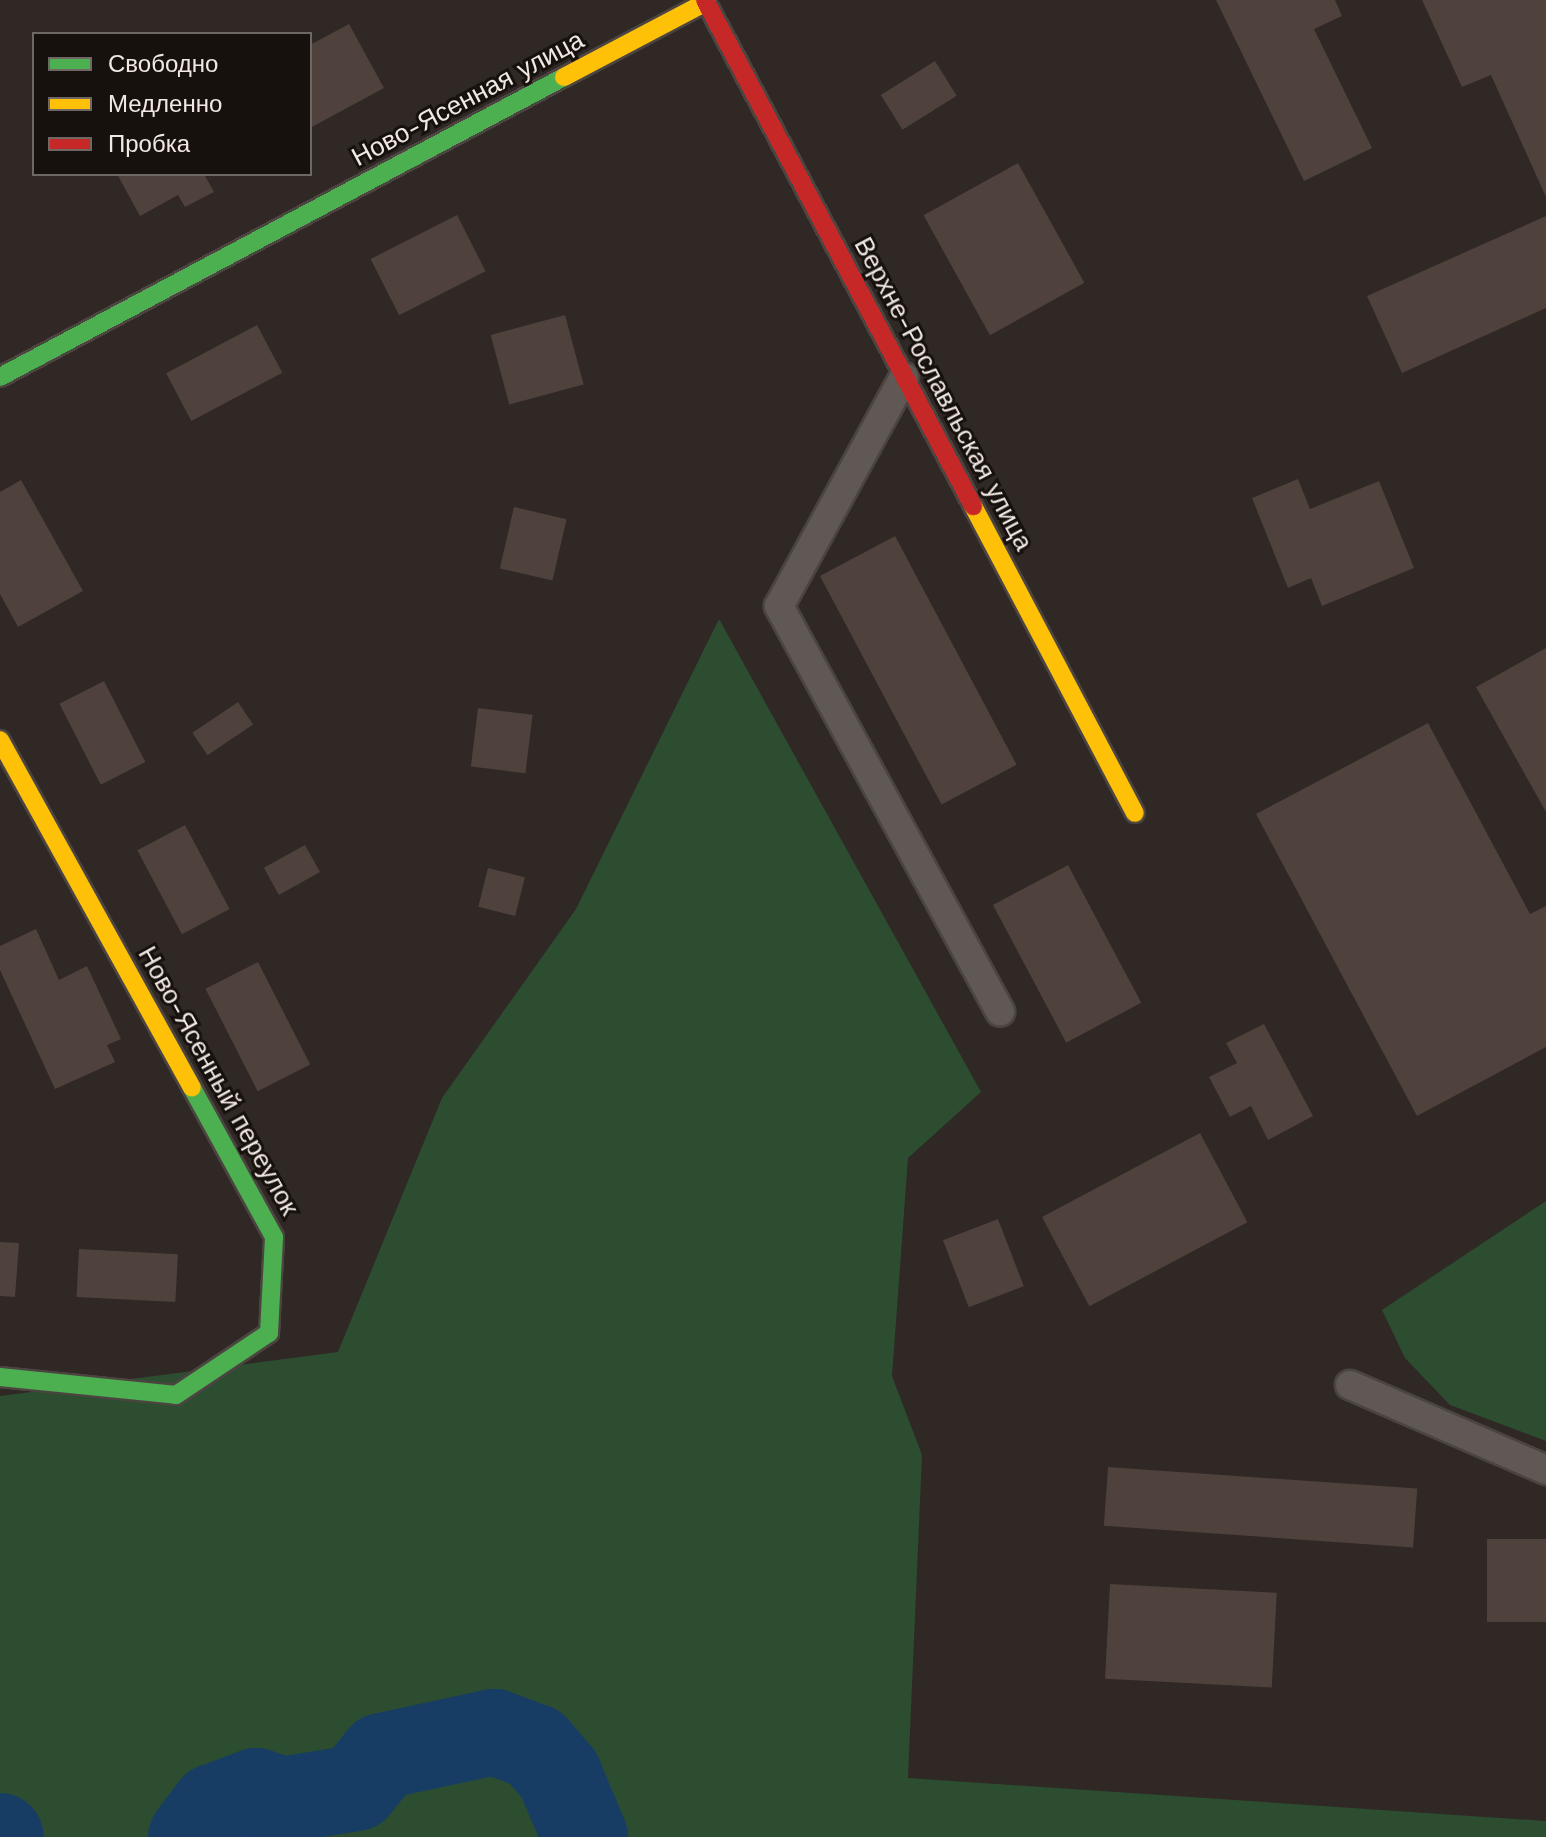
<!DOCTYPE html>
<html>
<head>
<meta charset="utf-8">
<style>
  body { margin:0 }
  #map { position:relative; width:1546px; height:1837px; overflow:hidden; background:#2f2825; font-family:"Work Sans",sans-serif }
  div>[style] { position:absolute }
  .green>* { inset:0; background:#2d4d31 }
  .river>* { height:86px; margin:-43px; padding:0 43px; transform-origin:43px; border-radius:43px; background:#173d65 }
  .building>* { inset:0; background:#4f413b; transform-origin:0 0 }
  .roads { filter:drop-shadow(2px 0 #4b4441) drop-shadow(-2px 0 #4b4441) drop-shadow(0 2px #4b4441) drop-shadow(0 -2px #4b4441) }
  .lane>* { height:28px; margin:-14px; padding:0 14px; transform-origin:14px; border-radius:14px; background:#5f5855 }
  .fast>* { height:18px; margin:-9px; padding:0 9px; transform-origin:9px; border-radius:9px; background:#4caf50 }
  .slow>* { height:18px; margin:-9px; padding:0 9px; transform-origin:9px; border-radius:9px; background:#ffc107 }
  .jam>* { height:18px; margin:-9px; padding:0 9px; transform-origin:9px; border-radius:9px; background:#c62828 }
  span { translate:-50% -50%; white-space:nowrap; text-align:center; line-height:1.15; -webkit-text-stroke:6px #17110e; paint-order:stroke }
  .street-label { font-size:26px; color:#f1e7e3 }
  .legend { position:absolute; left:32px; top:32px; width:280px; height:144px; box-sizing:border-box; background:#17110e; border:2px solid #6e6763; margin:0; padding:10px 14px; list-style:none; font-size:24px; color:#f1e7e3 }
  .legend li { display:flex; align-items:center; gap:16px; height:40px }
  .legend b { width:40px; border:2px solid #6e6763 }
</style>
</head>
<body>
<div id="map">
  <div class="green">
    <i style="clip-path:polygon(719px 619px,981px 1092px,908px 1158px,892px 1376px,922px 1455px,908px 1778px,1546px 1821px,1546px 1837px,0 1837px,0 1396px,338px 1352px,442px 1098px,576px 909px)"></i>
    <i style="clip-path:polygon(1546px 1201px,1546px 1441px,1450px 1405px,1405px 1358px,1382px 1310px)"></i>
  </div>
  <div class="river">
    <i style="left:0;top:1836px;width:1px;rotate:45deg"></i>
    <i style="left:191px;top:1837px;width:38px;rotate:-53deg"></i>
    <i style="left:214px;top:1807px;width:45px;rotate:-20.9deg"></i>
    <i style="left:256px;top:1791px;width:28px;rotate:19deg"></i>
    <i style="left:282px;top:1800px;width:75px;rotate:-9.2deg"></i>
    <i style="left:356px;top:1788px;width:41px;rotate:-50.9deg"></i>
    <i style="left:382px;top:1756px;width:115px;rotate:-12.1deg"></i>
    <i style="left:494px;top:1732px;width:44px;rotate:20.1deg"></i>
    <i style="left:535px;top:1747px;width:37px;rotate:49deg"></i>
    <i style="left:559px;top:1775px;width:67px;rotate:67.2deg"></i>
  </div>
  <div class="building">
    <i style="clip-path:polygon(1216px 0,1335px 0,1342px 16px,1314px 29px,1372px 148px,1304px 181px)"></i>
    <i style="clip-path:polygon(1422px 0,1546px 0,1546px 197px,1491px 75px,1462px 87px)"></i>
    <i style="clip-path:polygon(349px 24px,384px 88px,310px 128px,310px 45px)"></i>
    <i style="left:935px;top:61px;width:41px;height:64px;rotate:58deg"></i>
    <i style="left:1018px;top:163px;width:137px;height:108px;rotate:61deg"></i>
    <i style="clip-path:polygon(117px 174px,204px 174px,214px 192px,185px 207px,178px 195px,140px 216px)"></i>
    <i style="left:457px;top:215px;width:63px;height:97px;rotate:63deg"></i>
    <i style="clip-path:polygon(1546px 216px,1546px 308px,1402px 373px,1367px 296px)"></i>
    <i style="left:565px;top:315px;width:72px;height:77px;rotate:75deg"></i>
    <i style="left:257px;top:325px;width:54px;height:103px;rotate:62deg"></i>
    <i style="clip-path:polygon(1298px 479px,1310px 509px,1379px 481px,1414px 568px,1322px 606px,1311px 578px,1288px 588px,1252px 498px)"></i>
    <i style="clip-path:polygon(21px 480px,83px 591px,18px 627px,0 594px,0 492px)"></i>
    <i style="left:514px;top:507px;width:54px;height:63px;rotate:13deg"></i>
    <i style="left:895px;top:536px;width:259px;height:85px;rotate:62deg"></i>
    <i style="clip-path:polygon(1546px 648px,1546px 812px,1476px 687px)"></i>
    <i style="left:104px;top:681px;width:91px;height:50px;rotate:63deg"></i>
    <i style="left:238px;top:702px;width:27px;height:55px;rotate:56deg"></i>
    <i style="left:478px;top:708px;width:55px;height:59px;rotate:7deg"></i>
    <i style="clip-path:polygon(1428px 723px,1530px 914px,1546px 906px,1546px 1047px,1417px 1116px,1256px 814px)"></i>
    <i style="left:185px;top:825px;width:95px;height:54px;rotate:62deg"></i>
    <i style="left:305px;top:845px;width:31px;height:47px;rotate:61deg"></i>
    <i style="left:1068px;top:865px;width:156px;height:85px;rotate:62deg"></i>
    <i style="left:488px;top:868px;width:38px;height:40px;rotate:14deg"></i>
    <i style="clip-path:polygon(36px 929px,59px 980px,87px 966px,121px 1039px,107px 1045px,115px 1062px,55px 1089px,0 970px,0 946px)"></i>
    <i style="left:258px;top:962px;width:115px;height:59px;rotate:63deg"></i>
    <i style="clip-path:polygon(1264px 1024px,1313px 1116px,1268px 1140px,1251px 1106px,1230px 1117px,1209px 1077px,1237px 1063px,1226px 1043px)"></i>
    <i style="left:1200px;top:1133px;width:101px;height:179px;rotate:62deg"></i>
    <i style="left:998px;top:1219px;width:72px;height:59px;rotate:69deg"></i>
    <i style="clip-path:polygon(0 1242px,19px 1243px,15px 1297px,0 1296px)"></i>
    <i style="left:79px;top:1249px;width:99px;height:48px;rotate:3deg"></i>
    <i style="left:1108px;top:1467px;width:310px;height:59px;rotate:4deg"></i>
    <i style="left:1546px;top:1539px;width:83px;height:59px;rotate:90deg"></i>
    <i style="left:1110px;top:1584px;width:167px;height:95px;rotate:3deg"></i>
  </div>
  <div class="roads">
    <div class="lane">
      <i style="left:904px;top:377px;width:261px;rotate:118.6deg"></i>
      <i style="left:779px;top:606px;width:462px;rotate:61.4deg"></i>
      <i style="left:1350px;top:1385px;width:214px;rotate:23.4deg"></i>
    </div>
    <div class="fast">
      <i style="left:0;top:377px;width:639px;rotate:-28.01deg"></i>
      <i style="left:0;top:1377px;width:177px;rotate:5.8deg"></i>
      <i style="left:176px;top:1395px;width:112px;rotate:-33.7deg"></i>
      <i style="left:269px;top:1333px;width:96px;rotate:-87deg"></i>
      <i style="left:274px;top:1237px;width:170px;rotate:-118.8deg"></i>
    </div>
    <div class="slow">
      <i style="left:564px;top:77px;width:161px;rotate:-27.8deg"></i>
      <i style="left:973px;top:506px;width:347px;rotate:62.2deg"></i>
      <i style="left:0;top:740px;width:397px;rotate:61.1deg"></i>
    </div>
    <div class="jam">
      <i style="left:705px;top:0;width:573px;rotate:62.09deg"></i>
    </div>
  </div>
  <div class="street-label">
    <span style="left:468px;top:99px;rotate:-28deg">Ново-Ясенная улица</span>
    <span style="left:943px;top:394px;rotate:62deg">Верхне-Рославльская улица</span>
    <span style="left:218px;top:1081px;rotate:61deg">Ново-Ясенный переулок</span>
  </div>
  <ul class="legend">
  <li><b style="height:10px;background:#4caf50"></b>Свободно</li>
  <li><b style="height:10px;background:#ffc107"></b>Медленно</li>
  <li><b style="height:10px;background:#c62828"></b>Пробка</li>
  </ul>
</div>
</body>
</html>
